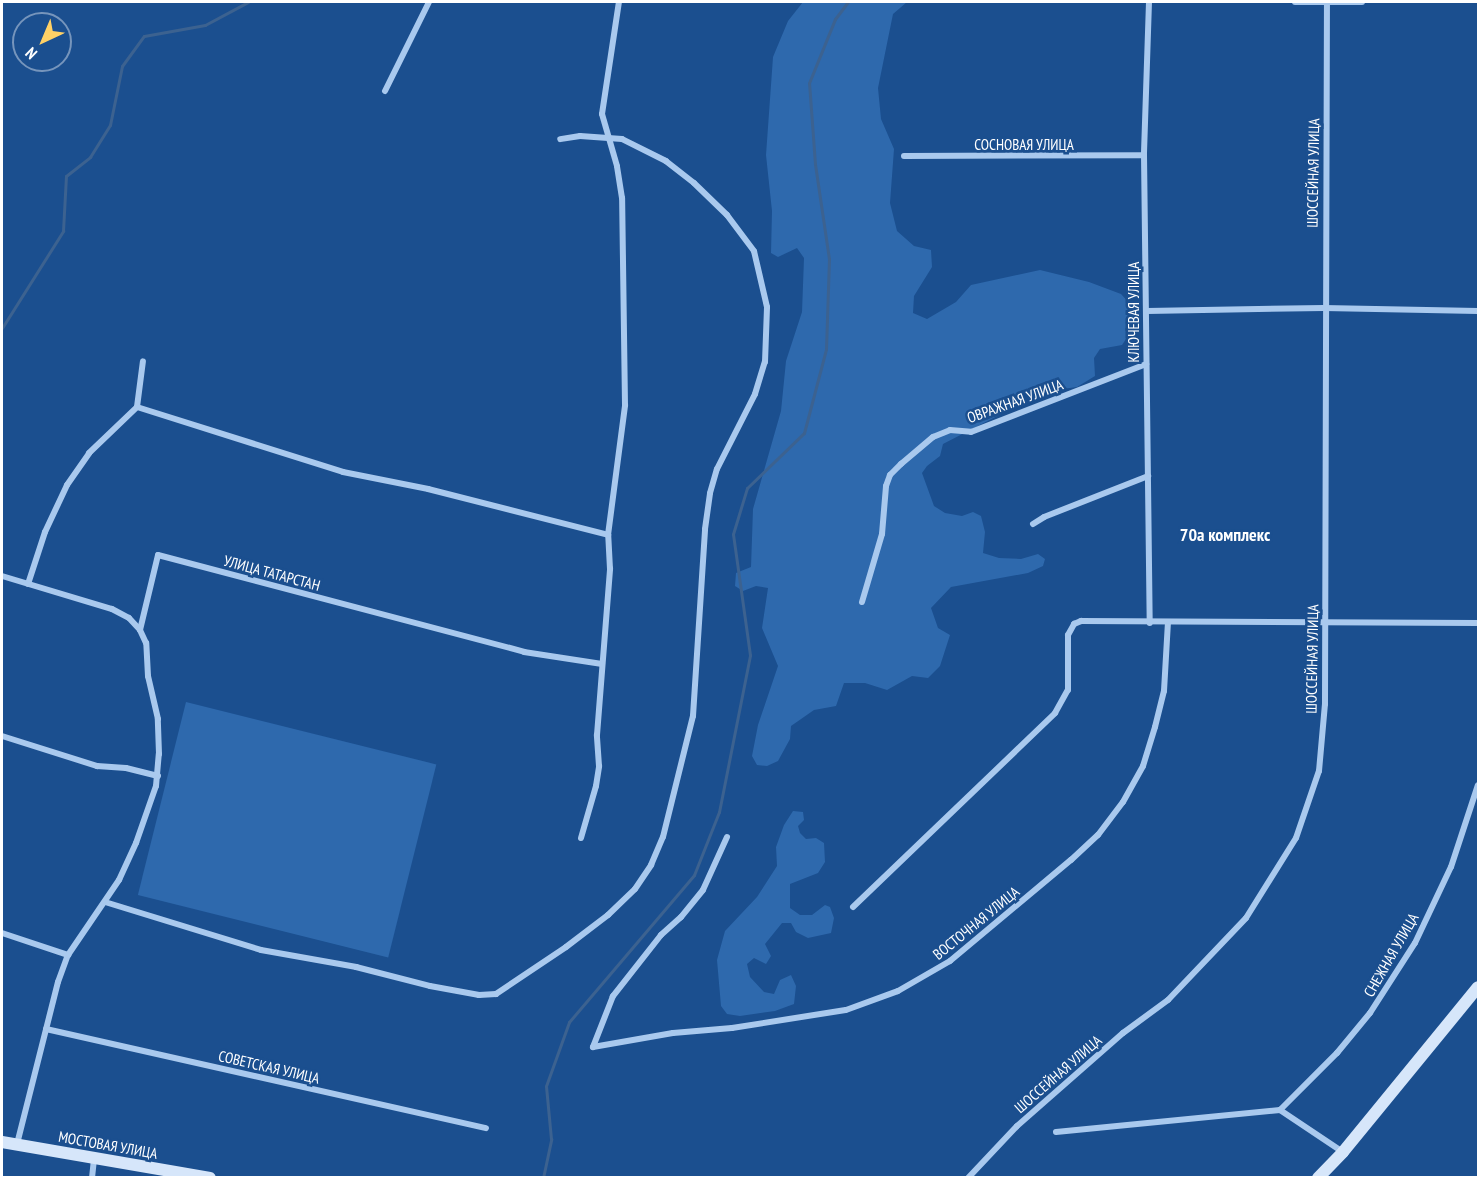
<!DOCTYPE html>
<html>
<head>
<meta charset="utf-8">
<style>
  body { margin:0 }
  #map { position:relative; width:1480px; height:1179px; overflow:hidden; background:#1b4f8f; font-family:"PT Sans Narrow",sans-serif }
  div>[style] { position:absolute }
  .green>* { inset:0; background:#2e69ad; transform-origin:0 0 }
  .stream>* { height:3px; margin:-1.5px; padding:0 1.5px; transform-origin:1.5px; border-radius:1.5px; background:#3c6290 }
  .street>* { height:6px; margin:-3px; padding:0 3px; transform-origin:3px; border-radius:3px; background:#a9c9ee }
  .secondary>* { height:12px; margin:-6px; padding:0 6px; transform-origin:6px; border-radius:6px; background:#d6e6fa }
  span { translate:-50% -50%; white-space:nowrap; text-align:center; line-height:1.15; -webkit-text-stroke:5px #1b4f8f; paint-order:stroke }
  .street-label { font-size:15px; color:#fff }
  .quarter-label { font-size:18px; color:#fff; font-weight:700 }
  .frame { position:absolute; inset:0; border:3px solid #fff; pointer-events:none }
  .north { position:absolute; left:12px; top:12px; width:60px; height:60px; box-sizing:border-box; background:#1b4f8f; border:2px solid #7695bc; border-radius:50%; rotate:224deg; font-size:16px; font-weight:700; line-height:24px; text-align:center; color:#fff }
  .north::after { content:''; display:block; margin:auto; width:21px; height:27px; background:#ffd166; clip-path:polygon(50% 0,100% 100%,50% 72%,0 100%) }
</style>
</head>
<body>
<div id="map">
  <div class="green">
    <i style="clip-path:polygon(803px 2px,907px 2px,893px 14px,878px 88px,881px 119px,894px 149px,890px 203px,897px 231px,914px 246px,931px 250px,932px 267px,914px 296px,913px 313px,927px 319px,956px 302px,971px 285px,1040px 270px,1089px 282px,1121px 294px,1130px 304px,1130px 333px,1122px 345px,1100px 349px,1094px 358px,1095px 376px,1077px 387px,1018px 395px,1003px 413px,943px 444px,940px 456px,927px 466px,922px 473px,934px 506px,945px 513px,962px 516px,973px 512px,981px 516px,985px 532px,983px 553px,999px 558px,1021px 559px,1038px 554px,1045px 559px,1043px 566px,1028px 573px,951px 587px,931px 608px,938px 628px,950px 635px,940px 666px,928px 678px,912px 676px,887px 690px,865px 683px,844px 683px,836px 706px,814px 710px,791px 726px,790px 739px,778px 761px,767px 766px,757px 765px,752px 756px,758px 725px,778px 666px,762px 628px,768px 588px,756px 586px,743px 591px,735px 586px,736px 573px,751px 567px,753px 509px,781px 411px,786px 361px,802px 312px,804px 258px,797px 248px,778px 257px,771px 253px,772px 211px,766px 155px,773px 57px,788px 21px)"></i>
    <i style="left:186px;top:702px;width:258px;height:199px;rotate:14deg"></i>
    <i style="clip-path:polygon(793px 811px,803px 812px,804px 820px,798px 826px,800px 833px,806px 839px,816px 838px,824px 843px,825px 862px,818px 873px,790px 884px,790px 908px,800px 915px,812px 915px,825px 905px,830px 907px,834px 918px,831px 933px,808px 938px,796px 932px,791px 923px,782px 923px,765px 944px,771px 956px,766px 964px,754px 958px,747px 964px,750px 977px,764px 992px,774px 994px,780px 980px,791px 975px,796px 986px,794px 1004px,775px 1011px,740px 1016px,727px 1014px,721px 1006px,717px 960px,725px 931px,757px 897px,777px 866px,776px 847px,784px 825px)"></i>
  </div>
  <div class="stream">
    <i style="left:2px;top:328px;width:115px;rotate:-57.8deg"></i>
    <i style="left:63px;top:231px;width:55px;rotate:-86.9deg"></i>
    <i style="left:66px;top:176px;width:31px;rotate:-38deg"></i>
    <i style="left:90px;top:157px;width:38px;rotate:-58deg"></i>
    <i style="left:110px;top:125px;width:60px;rotate:-78.5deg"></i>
    <i style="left:122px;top:66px;width:37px;rotate:-54deg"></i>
    <i style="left:144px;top:36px;width:62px;rotate:-10.2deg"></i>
    <i style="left:205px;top:25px;width:49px;rotate:-28.1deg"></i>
    <i style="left:543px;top:1178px;width:40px;rotate:-78deg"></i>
    <i style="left:551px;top:1139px;width:53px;rotate:-95.4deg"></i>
    <i style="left:546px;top:1086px;width:68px;rotate:-70.2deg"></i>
    <i style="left:569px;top:1022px;width:193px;rotate:-49.6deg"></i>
    <i style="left:694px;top:875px;width:68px;rotate:-68.4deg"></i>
    <i style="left:719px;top:812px;width:160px;rotate:-78.8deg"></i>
    <i style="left:750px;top:655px;width:122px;rotate:-98deg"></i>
    <i style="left:733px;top:534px;width:48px;rotate:-73.1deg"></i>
    <i style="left:747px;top:488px;width:79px;rotate:-44deg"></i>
    <i style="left:804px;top:433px;width:87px;rotate:-75.3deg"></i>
    <i style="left:826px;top:349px;width:90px;rotate:-88.1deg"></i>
    <i style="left:829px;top:259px;width:96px;rotate:-98.4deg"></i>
    <i style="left:815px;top:164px;width:81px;rotate:-94.2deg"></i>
    <i style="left:809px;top:83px;width:69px;rotate:-67.9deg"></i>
    <i style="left:835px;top:19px;width:21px;rotate:-53deg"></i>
  </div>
  <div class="street">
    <i style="left:1149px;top:2px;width:153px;rotate:91.9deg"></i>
    <i style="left:1144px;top:155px;width:468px;rotate:89.3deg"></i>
    <i style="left:1295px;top:2px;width:67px"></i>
    <i style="left:385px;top:91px;width:99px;rotate:-63.7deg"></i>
    <i style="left:904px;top:156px;width:240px;rotate:-0.2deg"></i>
    <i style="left:1147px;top:311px;width:177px;rotate:-1deg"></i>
    <i style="left:1324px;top:308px;width:154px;rotate:1.1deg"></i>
    <i style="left:137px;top:407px;width:216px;rotate:17.5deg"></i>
    <i style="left:343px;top:472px;width:87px;rotate:11.3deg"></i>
    <i style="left:428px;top:489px;width:186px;rotate:14.3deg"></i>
    <i style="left:1033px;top:524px;width:13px;rotate:-32deg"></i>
    <i style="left:1044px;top:517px;width:112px;rotate:-21.5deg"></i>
    <i style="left:2px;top:576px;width:115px;rotate:16.7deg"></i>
    <i style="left:112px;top:609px;width:19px;rotate:28deg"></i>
    <i style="left:129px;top:618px;width:16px;rotate:47deg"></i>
    <i style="left:140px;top:630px;width:77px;rotate:-76.5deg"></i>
    <i style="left:158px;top:555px;width:379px;rotate:14.8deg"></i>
    <i style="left:524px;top:652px;width:79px;rotate:8.7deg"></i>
    <i style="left:28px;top:584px;width:55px;rotate:-71.9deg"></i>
    <i style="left:45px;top:532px;width:52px;rotate:-64.9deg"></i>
    <i style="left:67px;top:485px;width:39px;rotate:-55deg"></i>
    <i style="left:89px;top:453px;width:66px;rotate:-43.8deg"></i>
    <i style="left:137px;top:407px;width:46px;rotate:-82.6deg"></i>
    <i style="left:862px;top:602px;width:71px;rotate:-73.6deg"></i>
    <i style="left:882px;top:534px;width:48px;rotate:-85.2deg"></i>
    <i style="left:886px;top:486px;width:12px;rotate:-70deg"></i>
    <i style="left:890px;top:475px;width:16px;rotate:-45deg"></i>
    <i style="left:901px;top:464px;width:42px;rotate:-40.2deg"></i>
    <i style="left:933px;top:437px;width:18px;rotate:-22deg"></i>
    <i style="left:950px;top:430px;width:21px;rotate:5deg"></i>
    <i style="left:971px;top:432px;width:188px;rotate:-21.2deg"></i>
    <i style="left:2px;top:736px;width:100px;rotate:17.5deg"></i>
    <i style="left:97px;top:766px;width:29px;rotate:4deg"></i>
    <i style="left:126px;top:768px;width:33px;rotate:14deg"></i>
    <i style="left:727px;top:837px;width:58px;rotate:114.4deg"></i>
    <i style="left:703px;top:890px;width:35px;rotate:129deg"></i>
    <i style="left:681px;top:917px;width:27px;rotate:138deg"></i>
    <i style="left:661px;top:935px;width:78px;rotate:128.2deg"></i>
    <i style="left:613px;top:996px;width:55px;rotate:111.4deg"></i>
    <i style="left:593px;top:1047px;width:81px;rotate:-9.9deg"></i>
    <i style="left:673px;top:1033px;width:59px;rotate:-4.8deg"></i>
    <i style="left:732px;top:1028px;width:115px;rotate:-9deg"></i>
    <i style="left:846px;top:1010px;width:55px;rotate:-20.1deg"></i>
    <i style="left:898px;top:991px;width:60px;rotate:-30deg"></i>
    <i style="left:950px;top:961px;width:158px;rotate:-39.9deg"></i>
    <i style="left:1071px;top:860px;width:37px;rotate:-43deg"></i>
    <i style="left:1098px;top:835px;width:41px;rotate:-52.9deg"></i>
    <i style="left:1123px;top:802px;width:41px;rotate:-60.9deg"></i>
    <i style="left:1143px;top:766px;width:41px;rotate:-72.9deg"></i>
    <i style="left:1155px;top:727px;width:37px;rotate:-76deg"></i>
    <i style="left:1164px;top:691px;width:69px;rotate:-86.7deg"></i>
    <i style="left:581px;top:838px;width:54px;rotate:-73.9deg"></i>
    <i style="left:596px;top:786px;width:20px;rotate:-81deg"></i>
    <i style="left:599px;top:766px;width:31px;rotate:-94deg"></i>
    <i style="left:597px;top:735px;width:167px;rotate:-85.5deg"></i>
    <i style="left:610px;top:569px;width:34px;rotate:-93deg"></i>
    <i style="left:608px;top:535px;width:131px;rotate:-82.5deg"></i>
    <i style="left:625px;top:405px;width:207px;rotate:-90.8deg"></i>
    <i style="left:622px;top:198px;width:32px;rotate:-99deg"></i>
    <i style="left:617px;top:166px;width:54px;rotate:-106.1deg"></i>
    <i style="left:602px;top:114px;width:113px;rotate:-81.4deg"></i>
    <i style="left:105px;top:902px;width:163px;rotate:17.1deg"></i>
    <i style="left:261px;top:950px;width:97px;rotate:10.1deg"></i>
    <i style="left:356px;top:967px;width:76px;rotate:14.4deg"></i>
    <i style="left:430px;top:986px;width:50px;rotate:10.4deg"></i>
    <i style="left:479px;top:995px;width:17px;rotate:-3deg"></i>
    <i style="left:496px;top:994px;width:84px;rotate:-33.9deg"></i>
    <i style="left:566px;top:947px;width:53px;rotate:-37.3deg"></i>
    <i style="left:608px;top:915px;width:37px;rotate:-44deg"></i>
    <i style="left:635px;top:889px;width:29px;rotate:-56deg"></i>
    <i style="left:651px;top:865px;width:30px;rotate:-67deg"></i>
    <i style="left:663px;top:837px;width:125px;rotate:-76.1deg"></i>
    <i style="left:693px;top:716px;width:187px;rotate:-86.3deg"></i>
    <i style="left:705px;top:529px;width:36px;rotate:-82deg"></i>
    <i style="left:710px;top:493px;width:25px;rotate:-74deg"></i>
    <i style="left:717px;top:469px;width:84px;rotate:-63.1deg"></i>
    <i style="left:755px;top:394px;width:34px;rotate:-73deg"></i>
    <i style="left:765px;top:362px;width:55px;rotate:-87.9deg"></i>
    <i style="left:767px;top:307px;width:57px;rotate:-103.1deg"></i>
    <i style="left:754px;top:251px;width:45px;rotate:-126.9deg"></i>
    <i style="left:727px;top:215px;width:46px;rotate:-135.9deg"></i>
    <i style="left:694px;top:183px;width:36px;rotate:-142deg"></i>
    <i style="left:666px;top:161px;width:49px;rotate:-153.4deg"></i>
    <i style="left:622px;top:139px;width:42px;rotate:-175.9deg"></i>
    <i style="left:580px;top:136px;width:20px;rotate:171deg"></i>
    <i style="left:853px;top:907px;width:280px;rotate:-43.8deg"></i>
    <i style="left:1055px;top:713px;width:26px;rotate:-61deg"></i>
    <i style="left:1068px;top:690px;width:55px;rotate:-90deg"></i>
    <i style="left:1068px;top:635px;width:13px;rotate:-61deg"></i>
    <i style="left:1074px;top:624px;width:8px;rotate:-23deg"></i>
    <i style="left:1081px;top:621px;width:397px;rotate:0.3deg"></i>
    <i style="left:2px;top:933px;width:70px;rotate:18.4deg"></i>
    <i style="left:46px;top:1029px;width:451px;rotate:12.7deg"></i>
    <i style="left:1280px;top:1110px;width:81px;rotate:-45deg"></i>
    <i style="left:1337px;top:1053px;width:52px;rotate:-50.5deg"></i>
    <i style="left:1370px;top:1013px;width:83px;rotate:-57.3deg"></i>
    <i style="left:1415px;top:943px;width:84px;rotate:-64.7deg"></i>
    <i style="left:1451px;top:867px;width:86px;rotate:-71.8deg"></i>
    <i style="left:1056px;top:1132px;width:225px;rotate:-5.6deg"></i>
    <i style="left:1280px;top:1110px;width:76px;rotate:33.7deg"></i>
    <i style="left:17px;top:1144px;width:167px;rotate:-75.8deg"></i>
    <i style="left:58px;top:982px;width:29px;rotate:-70deg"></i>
    <i style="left:68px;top:955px;width:91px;rotate:-55.8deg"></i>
    <i style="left:119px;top:880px;width:41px;rotate:-65.3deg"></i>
    <i style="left:136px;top:843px;width:60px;rotate:-70.7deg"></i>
    <i style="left:156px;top:786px;width:32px;rotate:-85deg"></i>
    <i style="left:159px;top:754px;width:35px;rotate:-92deg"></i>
    <i style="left:158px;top:719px;width:44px;rotate:-103.1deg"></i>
    <i style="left:148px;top:676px;width:33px;rotate:-93deg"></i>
    <i style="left:146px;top:643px;width:14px;rotate:-115deg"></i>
    <i style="left:92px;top:1178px;width:20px;rotate:-84deg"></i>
    <i style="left:968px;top:1178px;width:71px;rotate:-46.7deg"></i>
    <i style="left:1017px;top:1126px;width:141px;rotate:-41.3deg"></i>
    <i style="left:1123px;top:1033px;width:56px;rotate:-36.3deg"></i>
    <i style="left:1168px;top:1000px;width:113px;rotate:-46.4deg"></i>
    <i style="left:1246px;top:918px;width:94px;rotate:-58deg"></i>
    <i style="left:1296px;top:838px;width:71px;rotate:-71.1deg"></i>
    <i style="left:1319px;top:771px;width:67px;rotate:-84.9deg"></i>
    <i style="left:1325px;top:704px;width:702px;rotate:-89.84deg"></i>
  </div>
  <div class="secondary">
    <i style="left:2px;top:1142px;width:211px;rotate:9.8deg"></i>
    <i style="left:1318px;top:1178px;width:36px;rotate:-46deg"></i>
    <i style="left:1343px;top:1152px;width:213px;rotate:-50.7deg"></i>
  </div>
  <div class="street-label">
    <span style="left:1024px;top:145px">СОСНОВАЯ УЛИЦА</span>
    <span style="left:1313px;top:173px;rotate:-89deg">ШОССЕЙНАЯ УЛИЦА</span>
    <span style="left:1134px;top:312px;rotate:-90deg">КЛЮЧЕВАЯ УЛИЦА</span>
    <span style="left:1015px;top:401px;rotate:-20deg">ОВРАЖНАЯ УЛИЦА</span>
    <span style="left:272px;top:573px;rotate:15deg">УЛИЦА ТАТАРСТАН</span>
    <span style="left:1312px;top:659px;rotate:-89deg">ШОССЕЙНАЯ УЛИЦА</span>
    <span style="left:976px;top:923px;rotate:-39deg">ВОСТОЧНАЯ УЛИЦА</span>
    <span style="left:1391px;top:955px;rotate:-60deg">СНЕЖНАЯ УЛИЦА</span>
    <span style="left:269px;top:1067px;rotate:13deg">СОВЕТСКАЯ УЛИЦА</span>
    <span style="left:1058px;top:1074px;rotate:-41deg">ШОССЕЙНАЯ УЛИЦА</span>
    <span style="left:108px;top:1145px;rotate:10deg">МОСТОВАЯ УЛИЦА</span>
  </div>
  <div class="quarter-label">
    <span style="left:1225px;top:535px">70а комплекс</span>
  </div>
  <div class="frame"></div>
  <div class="north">N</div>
</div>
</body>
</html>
